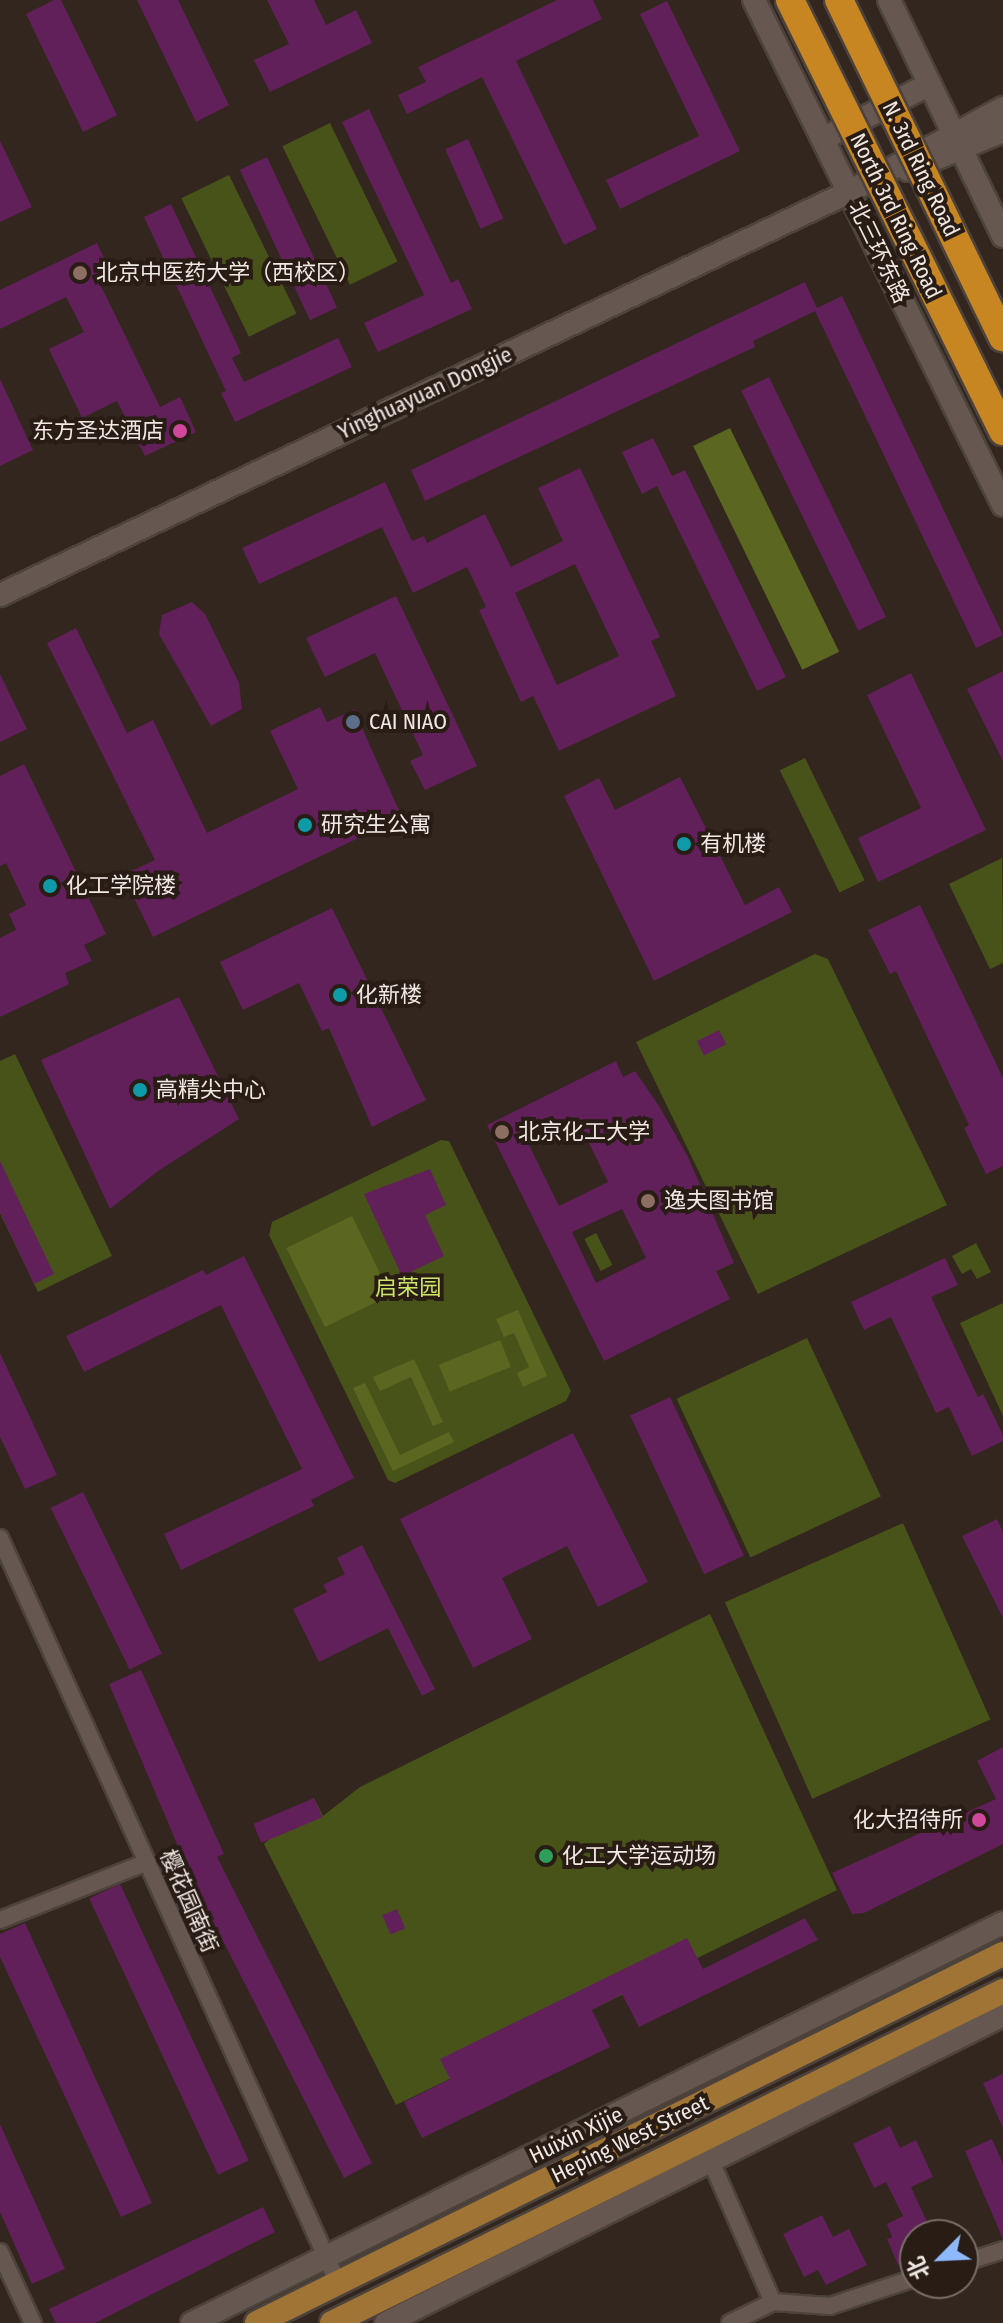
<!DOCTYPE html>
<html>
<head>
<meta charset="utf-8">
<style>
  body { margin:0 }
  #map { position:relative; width:1003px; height:2323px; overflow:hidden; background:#32261e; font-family:"Fira Sans Condensed","Noto Sans SC",sans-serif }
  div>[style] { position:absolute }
  .green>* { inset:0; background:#485319; transform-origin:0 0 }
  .forest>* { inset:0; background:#5b6720; transform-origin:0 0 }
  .building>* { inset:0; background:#612059; transform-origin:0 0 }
  .roads { filter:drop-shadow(2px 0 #4d433d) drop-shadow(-2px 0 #4d433d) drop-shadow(0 2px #4d433d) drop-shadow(0 -2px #4d433d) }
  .street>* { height:16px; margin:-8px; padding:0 8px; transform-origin:8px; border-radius:8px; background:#665850 }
  .secondary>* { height:22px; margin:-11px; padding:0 11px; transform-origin:11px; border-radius:11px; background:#665850 }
  .primary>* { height:24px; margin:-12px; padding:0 12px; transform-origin:12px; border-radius:12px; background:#a07434 }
  .bridges { filter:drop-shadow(2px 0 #4d433d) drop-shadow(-2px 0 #4d433d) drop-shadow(0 2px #4d433d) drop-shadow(0 -2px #4d433d) }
  .highway-bridge>* { height:28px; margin:-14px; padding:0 14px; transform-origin:14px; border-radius:14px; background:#c78621 }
  .dots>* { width:22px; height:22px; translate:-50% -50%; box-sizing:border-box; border:4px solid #281c15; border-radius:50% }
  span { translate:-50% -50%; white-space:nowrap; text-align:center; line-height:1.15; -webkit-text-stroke:8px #281c15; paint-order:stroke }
  .street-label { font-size:22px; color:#f0e8e3 }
  .poi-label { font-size:22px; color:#f0e8e3 }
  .left { translate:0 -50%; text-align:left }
  .right { translate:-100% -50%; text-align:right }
  .park-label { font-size:22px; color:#cce46a }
  .north { position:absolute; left:899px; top:2219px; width:80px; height:80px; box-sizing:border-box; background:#281c15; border:2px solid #786e67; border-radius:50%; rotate:246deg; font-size:22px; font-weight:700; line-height:32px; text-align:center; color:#f0e8e3 }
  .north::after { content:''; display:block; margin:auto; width:28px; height:36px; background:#8eb9fc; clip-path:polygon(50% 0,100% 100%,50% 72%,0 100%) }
</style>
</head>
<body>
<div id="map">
  <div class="green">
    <i style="left:330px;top:123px;width:154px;height:53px;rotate:64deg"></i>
    <i style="left:229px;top:175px;width:154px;height:53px;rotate:64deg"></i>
    <i style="left:805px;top:758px;width:136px;height:28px;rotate:64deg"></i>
    <i style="clip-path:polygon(1002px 858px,1003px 963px,990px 969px,949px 884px)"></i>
    <i style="clip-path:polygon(815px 954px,828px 959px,947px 1205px,758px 1294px,636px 1042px)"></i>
    <i style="clip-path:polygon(15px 1054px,112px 1256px,38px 1292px,0 1213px,0 1061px)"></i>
    <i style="clip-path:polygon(441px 1140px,449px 1141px,571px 1391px,566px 1401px,395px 1483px,388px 1480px,269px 1235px,272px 1222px)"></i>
    <i style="left:596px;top:1233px;width:36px;height:13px;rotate:63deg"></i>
    <i style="clip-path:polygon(976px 1243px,991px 1272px,977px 1279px,971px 1269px,962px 1274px,952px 1256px)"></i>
    <i style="clip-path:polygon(1003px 1303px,1003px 1416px,960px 1323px)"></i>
    <i style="left:807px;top:1338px;width:175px;height:144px;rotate:65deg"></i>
    <i style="left:903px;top:1523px;width:215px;height:195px;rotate:66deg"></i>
    <i style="clip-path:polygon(710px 1614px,837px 1890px,396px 2105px,264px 1844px,314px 1798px,323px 1816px,360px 1787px)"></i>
  </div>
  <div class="forest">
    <i style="left:730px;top:428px;width:249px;height:41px;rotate:64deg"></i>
    <i style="left:352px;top:1216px;width:88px;height:73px;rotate:64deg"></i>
    <i style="clip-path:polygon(518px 1310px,547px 1376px,523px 1387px,517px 1373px,529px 1367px,514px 1333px,504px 1337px,496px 1319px)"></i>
    <i style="left:500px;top:1340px;width:29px;height:66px;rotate:68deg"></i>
    <i style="clip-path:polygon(414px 1359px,443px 1422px,433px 1426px,411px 1377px,380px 1391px,373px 1377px)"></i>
    <i style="clip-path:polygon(365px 1383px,400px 1455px,449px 1432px,454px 1442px,393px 1471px,353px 1388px)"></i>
  </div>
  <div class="building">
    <i style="clip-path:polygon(54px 0,61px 0,117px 115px,83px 132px,26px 14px)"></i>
    <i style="clip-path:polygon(137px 0,178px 0,229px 105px,196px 122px)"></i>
    <i style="clip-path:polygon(267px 0,314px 0,326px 25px,356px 10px,372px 43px,270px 92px,254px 60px,289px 44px)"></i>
    <i style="clip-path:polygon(557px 0,593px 0,602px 19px,516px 61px,597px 229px,564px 245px,482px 77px,407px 114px,398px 95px,426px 82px,418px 67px)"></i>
    <i style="clip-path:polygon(667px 1px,740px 151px,620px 209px,606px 180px,699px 136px,640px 14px)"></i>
    <i style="clip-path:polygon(369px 109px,451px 283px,458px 279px,472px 309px,378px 352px,364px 323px,424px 295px,342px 122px)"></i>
    <i style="left:468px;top:139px;width:87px;height:25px;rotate:66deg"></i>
    <i style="clip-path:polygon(0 141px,32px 207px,0 222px)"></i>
    <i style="left:267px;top:157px;width:166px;height:30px;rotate:65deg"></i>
    <i style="clip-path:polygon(171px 204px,241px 353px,232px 358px,244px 382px,338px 338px,352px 367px,235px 422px,221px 393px,226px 391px,144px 217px)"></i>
    <i style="clip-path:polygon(97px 243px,112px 275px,99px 282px,160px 407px,180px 397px,196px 432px,145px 456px,117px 401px,82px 418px,49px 349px,84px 332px,66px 297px,0 329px,0 290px)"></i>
    <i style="clip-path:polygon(805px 282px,817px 308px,842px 296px,1003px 635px,976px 648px,815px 311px,753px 341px,755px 347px,425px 501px,411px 470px)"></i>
    <i style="left:769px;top:377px;width:267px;height:31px;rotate:64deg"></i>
    <i style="clip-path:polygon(0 379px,33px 450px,0 466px)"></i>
    <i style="clip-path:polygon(653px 438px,672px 476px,685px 470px,786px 677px,757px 691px,657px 486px,642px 494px,622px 452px)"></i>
    <i style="clip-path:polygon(evenodd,580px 468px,660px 637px,651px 641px,676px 696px,559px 751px,533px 696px,521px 702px,479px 610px,486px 607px,467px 567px,413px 593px,382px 527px,259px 584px,242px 548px,385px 482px,412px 541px,424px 536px,427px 543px,485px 514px,511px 567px,563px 541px,538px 488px,580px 468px,575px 564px,619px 656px,557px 685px,515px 593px,575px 564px)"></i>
    <i style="clip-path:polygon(396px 596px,477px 766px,425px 790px,410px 761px,423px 755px,375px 653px,325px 677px,306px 638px)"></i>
    <i style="clip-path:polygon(192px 602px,205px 614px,239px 683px,242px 709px,211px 726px,159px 634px,162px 615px)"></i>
    <i style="clip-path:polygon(76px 628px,127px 733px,153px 720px,207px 833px,298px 789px,270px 731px,320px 707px,327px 722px,354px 710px,402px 817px,153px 937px,123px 875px,155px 860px,47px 643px)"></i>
    <i style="clip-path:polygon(1003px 671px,1003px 761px,967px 689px)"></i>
    <i style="clip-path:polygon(911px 673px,986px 830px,878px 882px,858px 838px,921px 808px,867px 695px)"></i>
    <i style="clip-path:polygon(0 674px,27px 729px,0 742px)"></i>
    <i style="clip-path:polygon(24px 764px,106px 934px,84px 945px,92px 961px,65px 973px,69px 984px,0 1017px,0 938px,16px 930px,9px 914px,26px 905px,6px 863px,0 866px,0 776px)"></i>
    <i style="clip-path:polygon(680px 777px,745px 905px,779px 887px,792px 912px,654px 981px,564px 796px,599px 778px,615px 810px)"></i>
    <i style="clip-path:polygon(920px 905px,1003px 1078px,1003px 1166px,986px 1174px,964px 1128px,969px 1125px,896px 971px,890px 974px,868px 930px)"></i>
    <i style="clip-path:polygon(332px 908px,426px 1100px,372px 1127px,329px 1028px,322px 1031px,299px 983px,243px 1010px,220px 962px)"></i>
    <i style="clip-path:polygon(179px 997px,239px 1119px,158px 1171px,110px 1209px,41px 1060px)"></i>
    <i style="left:719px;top:1030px;width:16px;height:25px;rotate:63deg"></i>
    <i style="clip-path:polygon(evenodd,616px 1061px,623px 1077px,635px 1071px,659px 1106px,688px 1157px,734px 1263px,716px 1271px,730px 1299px,604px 1361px,487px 1125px,616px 1061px,577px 1119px,608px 1182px,559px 1206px,528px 1143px,577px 1119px,616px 1061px,622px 1209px,646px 1258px,596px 1283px,572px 1232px,622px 1209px)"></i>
    <i style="clip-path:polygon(0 1161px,54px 1274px,34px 1284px,0 1212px)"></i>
    <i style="clip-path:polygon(430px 1169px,446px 1205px,425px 1215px,444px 1256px,402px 1276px,364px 1194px)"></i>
    <i style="clip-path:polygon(244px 1256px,354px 1478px,311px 1500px,314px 1506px,181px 1570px,164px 1534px,302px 1469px,243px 1350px,221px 1305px,84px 1372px,66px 1336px,203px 1270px,206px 1275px)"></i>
    <i style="clip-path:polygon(945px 1258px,958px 1285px,931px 1297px,978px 1397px,983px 1394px,1003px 1435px,1003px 1441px,972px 1456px,949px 1407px,936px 1413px,891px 1317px,864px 1330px,851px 1302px)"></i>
    <i style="clip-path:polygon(0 1353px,57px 1475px,25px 1489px,0 1437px)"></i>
    <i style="left:670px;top:1397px;width:175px;height:44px;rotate:65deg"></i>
    <i style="clip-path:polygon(573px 1433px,648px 1582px,598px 1607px,567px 1546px,502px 1578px,532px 1639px,473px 1668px,400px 1519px)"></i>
    <i style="left:83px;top:1492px;width:180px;height:36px;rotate:64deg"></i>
    <i style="clip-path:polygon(997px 1519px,1003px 1532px,1003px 1618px,962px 1536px)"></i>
    <i style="clip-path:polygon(362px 1545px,435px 1689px,422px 1696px,388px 1628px,319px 1662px,293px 1609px,327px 1592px,323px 1585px,345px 1574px,337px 1558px)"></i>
    <i style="clip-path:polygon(141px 1670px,224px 1854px,217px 1857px,372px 2163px,344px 2178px,195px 1886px,109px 1684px)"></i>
    <i style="clip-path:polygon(1003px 1747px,1003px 1844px,864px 1913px,852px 1914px,832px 1873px,996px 1799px,977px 1761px)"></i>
    <i style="left:314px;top:1798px;width:21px;height:66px;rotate:67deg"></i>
    <i style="left:120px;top:1884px;width:305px;height:34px;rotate:65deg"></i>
    <i style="left:397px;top:1909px;width:21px;height:16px;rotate:67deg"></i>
    <i style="clip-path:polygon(805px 1918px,818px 1940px,639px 2027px,622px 1994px,592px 2010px,610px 2047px,422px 2138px,404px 2102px,450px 2079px,440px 2059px,687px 1938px,703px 1969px)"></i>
    <i style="clip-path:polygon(25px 1923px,152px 2203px,121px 2217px,0 1957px,0 1934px)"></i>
    <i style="clip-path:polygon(1003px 2074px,1003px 2128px,983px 2083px)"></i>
    <i style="clip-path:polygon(0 2124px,65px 2269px,32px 2284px,0 2212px)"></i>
    <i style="clip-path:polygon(890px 2126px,900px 2148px,916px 2140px,933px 2177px,911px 2187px,933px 2235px,915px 2235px,915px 2257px,898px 2265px,887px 2239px,892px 2237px,887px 2224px,903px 2216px,886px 2182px,874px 2188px,853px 2144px)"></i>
    <i style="clip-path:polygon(992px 2139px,1003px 2164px,1003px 2239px,965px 2151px)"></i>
    <i style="clip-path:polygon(263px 2207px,275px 2232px,95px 2323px,56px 2323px,49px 2309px)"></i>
    <i style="clip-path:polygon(822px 2215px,833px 2237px,849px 2229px,867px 2265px,826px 2285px,818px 2270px,804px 2277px,783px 2234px)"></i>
  </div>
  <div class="roads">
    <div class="street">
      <i style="left:0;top:1538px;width:818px;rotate:65.6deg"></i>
      <i style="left:0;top:1920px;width:158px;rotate:-21.5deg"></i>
      <i style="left:707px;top:2152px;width:164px;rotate:66.3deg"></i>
      <i style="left:773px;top:2302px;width:57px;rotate:4deg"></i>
      <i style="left:830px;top:2306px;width:89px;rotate:-18.2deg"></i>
      <i style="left:0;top:2252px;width:78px;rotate:65.1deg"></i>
      <i style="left:963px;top:2263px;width:42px;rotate:-18deg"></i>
      <i style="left:730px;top:2323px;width:48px;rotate:-26deg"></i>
    </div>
    <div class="secondary">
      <i style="left:754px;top:0;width:563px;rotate:63.75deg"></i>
      <i style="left:889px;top:0;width:262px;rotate:64.2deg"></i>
      <i style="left:823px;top:139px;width:120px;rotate:-27.2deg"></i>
      <i style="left:908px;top:170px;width:103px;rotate:-22.3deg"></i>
      <i style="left:0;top:595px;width:940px;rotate:-25.39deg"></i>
      <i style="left:849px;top:192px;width:175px;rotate:-28.6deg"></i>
      <i style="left:192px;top:2323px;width:904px;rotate:-26.25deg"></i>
      <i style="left:386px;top:2323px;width:690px;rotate:-26.53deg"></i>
    </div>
    <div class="primary">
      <i style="left:257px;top:2323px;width:832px;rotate:-26.32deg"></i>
      <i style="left:332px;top:2323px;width:749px;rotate:-26.33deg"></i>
    </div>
  </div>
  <div class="bridges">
    <div class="highway-bridge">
      <i style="left:790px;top:0;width:481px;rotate:63.7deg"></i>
      <i style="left:839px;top:0;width:375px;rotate:64.1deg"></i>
    </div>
  </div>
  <div class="dots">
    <i style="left:80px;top:273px;background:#8d6e63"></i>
    <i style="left:180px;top:431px;background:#d1479c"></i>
    <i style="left:353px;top:722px;background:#5c6f8a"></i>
    <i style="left:305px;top:825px;background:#0f9aa8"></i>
    <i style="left:684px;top:844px;background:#0f9aa8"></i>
    <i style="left:50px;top:886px;background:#0f9aa8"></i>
    <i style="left:340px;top:995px;background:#0f9aa8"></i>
    <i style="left:140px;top:1090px;background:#0f9aa8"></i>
    <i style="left:502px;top:1132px;background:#8d6e63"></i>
    <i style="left:648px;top:1201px;background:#8d6e63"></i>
    <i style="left:979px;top:1820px;background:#d1479c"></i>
    <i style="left:546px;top:1856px;background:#2e9e5b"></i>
  </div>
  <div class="street-label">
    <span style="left:921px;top:169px;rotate:64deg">N. 3rd Ring Road</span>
    <span style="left:896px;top:216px;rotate:64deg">North 3rd Ring Road</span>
    <span style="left:879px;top:252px;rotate:64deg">北三环东路</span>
    <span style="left:425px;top:393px;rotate:-25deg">Yinghuayuan Dongjie</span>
    <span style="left:189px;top:1901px;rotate:66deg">樱花园南街</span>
    <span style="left:576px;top:2135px;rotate:-26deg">Huixin Xijie</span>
    <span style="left:630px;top:2139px;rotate:-26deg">Heping West Street</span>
  </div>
  <div class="poi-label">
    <span class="left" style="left:96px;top:273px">北京中医药大学（西校区）</span>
    <span class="right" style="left:164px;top:431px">东方圣达酒店</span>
    <span class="left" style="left:369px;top:722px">CAI NIAO</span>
    <span class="left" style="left:321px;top:825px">研究生公寓</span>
    <span class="left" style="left:700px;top:844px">有机楼</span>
    <span class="left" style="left:66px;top:886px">化工学院楼</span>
    <span class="left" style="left:356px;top:995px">化新楼</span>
    <span class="left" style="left:156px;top:1090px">高精尖中心</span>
    <span class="left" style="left:518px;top:1132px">北京化工大学</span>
    <span class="left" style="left:664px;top:1201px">逸夫图书馆</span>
    <span class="right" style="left:963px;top:1820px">化大招待所</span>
    <span class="left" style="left:562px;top:1856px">化工大学运动场</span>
  </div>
  <div class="park-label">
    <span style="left:408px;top:1288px">启荣园</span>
  </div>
  <div class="north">北</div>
</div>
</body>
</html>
